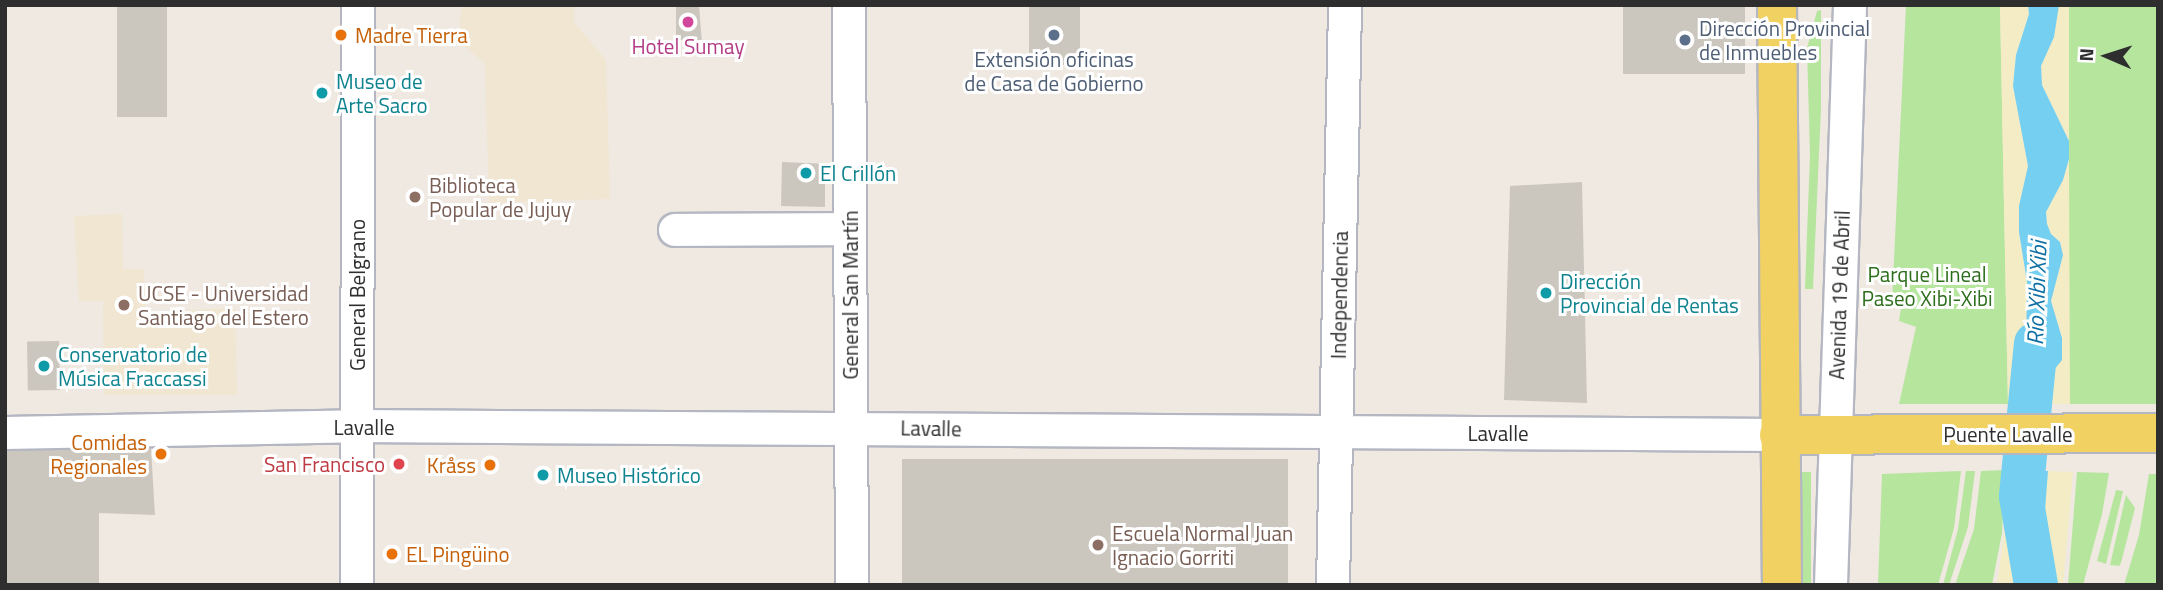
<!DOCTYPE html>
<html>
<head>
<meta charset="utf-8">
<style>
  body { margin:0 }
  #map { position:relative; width:2163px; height:590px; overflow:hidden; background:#efe9e1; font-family:"Titillium Web",sans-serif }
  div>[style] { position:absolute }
  .education>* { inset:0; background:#f0e6d1 }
  .green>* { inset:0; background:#b6e59e; transform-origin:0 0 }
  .sand>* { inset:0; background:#f3ecc5 }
  .water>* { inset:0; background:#75cff0 }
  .river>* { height:44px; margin:-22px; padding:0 22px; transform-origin:22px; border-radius:22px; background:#75cff0 }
  .building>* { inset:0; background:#cbc7bf; transform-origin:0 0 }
  .roads { filter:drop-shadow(2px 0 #b4b7c1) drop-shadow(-2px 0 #b4b7c1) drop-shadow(0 2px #b4b7c1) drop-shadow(0 -2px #b4b7c1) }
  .minor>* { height:32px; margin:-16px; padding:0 16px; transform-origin:16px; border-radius:16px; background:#fff }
  .major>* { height:38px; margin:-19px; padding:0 19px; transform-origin:19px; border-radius:19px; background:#f2d163 }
  .dots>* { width:19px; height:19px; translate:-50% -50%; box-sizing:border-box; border:4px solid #fff; border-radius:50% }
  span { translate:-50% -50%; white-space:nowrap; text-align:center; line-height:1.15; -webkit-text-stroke:6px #fff; paint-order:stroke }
  .service-label { font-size:21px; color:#4e5e75 }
  .left { translate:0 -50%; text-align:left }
  .food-label { font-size:21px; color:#c56008 }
  .right { translate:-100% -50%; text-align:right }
  .hotel-label { font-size:21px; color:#b23c85 }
  .culture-label { font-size:21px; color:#0d838f }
  .education-label { font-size:21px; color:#785e54 }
  .park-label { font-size:21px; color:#2c6e1b }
  .street-label { font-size:21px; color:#2e2e2e }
  .health-label { font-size:21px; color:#be3a42 }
  .water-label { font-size:23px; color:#0d6fa3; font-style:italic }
  .frame { position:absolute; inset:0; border:7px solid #2e2e2e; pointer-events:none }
  .north { position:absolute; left:2072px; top:21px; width:70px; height:70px; -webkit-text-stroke:5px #fff; paint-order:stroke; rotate:273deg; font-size:19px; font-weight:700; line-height:28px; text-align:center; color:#2e2e2e }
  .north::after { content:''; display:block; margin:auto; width:24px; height:32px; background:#2e2e2e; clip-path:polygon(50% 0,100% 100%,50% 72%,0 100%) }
</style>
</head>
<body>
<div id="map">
  <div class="education">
    <i style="clip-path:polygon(461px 5px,575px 5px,574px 22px,606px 60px,610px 199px,489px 203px,485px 64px,459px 41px)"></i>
    <i style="clip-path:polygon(122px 214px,123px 269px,144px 269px,145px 312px,235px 308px,237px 395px,104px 395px,103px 301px,79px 301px,74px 216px)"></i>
  </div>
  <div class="green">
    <i style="clip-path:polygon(1906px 5px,2000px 5px,2008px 404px,1899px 404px,1916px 327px,1899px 321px,1901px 308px,1892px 302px)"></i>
    <i style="left:2069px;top:5px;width:89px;height:399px"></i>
    <i style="clip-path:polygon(1821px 10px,1821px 108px,1813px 289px,1805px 289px,1810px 155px,1807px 48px,1817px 11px)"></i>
    <i style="clip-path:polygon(2005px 470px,2002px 533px,1992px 585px,1955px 585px,1974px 529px,1981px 471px)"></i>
    <i style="clip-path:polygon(1961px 471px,1954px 528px,1938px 585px,1878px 585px,1882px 474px)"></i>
    <i style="clip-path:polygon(1966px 471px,1975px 471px,1968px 527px,1949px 585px,1943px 585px,1958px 529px)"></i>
    <i style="left:1800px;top:472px;width:11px;height:113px"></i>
    <i style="clip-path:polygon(2077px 472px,2109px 473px,2102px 514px,2083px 585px,2068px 585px)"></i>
    <i style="clip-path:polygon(2149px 474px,2158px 474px,2158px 585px,2124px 585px,2139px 535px)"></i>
    <i style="clip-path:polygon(2116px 490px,2123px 491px,2106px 564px,2097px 561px)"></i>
    <i style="clip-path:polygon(2126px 495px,2135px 508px,2121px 563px,2119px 566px,2110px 565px)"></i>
  </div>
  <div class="sand">
    <i style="clip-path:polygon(2000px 5px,2028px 5px,2029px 14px,2016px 55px,2013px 86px,2028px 166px,2019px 207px,2019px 232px,2027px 282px,2026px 358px,2020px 404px,2008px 404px)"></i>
    <i style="clip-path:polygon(2059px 5px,2069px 5px,2069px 141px,2042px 85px,2041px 66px)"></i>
    <i style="clip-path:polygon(2069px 159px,2070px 404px,2048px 404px,2054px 369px,2062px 360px,2062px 338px,2051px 301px,2063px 255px,2060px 242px,2051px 234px,2047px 224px,2046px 212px,2063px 180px)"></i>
    <i style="clip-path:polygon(2048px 471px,2073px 472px,2063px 585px,2048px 585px,2044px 512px)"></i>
    <i style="clip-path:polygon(2008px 504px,2014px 527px,2014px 585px,1997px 585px)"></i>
  </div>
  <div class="water">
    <i style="clip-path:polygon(2028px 5px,2059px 5px,2054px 37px,2041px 66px,2042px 85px,2069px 141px,2069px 159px,2063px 180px,2046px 212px,2047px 224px,2051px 234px,2060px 242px,2063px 255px,2051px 301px,2062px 338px,2062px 360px,2054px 370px,2048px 404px,2020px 404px,2026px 358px,2027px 282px,2019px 232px,2019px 206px,2028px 166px,2013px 86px,2016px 55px,2029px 14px)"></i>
    <i style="clip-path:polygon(2009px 470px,2048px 471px,2044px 523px,2048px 585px,2014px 585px,2014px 527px,2008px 504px)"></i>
  </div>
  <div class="river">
    <i style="left:2036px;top:585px;width:90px;rotate:-99.6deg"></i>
    <i style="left:2021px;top:496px;width:153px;rotate:-84.4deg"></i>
  </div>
  <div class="building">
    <i style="left:117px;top:5px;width:50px;height:112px"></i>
    <i style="clip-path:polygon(676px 5px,699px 5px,702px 44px,676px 39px)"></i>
    <i style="left:1029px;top:5px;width:51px;height:60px"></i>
    <i style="left:1623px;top:5px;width:122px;height:69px"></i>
    <i style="clip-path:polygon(782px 162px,831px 164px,830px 182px,825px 182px,825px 207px,781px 206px)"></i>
    <i style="clip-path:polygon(1582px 182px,1587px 403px,1504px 400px,1510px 186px)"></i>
    <i style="left:59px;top:341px;width:49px;height:32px;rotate:89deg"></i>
    <i style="clip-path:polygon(151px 448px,155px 515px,99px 513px,99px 585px,5px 585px,5px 451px)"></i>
    <i style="left:902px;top:459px;width:386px;height:126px"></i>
  </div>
  <div class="roads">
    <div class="minor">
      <i style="left:849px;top:5px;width:580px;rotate:89.7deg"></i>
      <i style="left:675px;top:230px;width:175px;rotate:-0.3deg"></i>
      <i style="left:5px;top:433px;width:351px;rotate:-1.1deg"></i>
      <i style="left:356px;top:426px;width:1423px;rotate:0.36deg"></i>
      <i style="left:357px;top:585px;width:580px;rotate:-89.9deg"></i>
      <i style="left:1333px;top:585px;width:580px;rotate:-88.81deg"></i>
      <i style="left:1831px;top:585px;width:580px;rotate:-88.12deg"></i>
    </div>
    <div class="major">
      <i style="left:1777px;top:5px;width:580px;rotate:89.51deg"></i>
      <i style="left:1779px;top:435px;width:379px;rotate:-0.3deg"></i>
    </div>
  </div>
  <div class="dots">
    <i style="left:688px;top:22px;background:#d1479c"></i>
    <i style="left:341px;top:35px;background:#e8710a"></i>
    <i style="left:1054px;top:35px;background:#5c6f8a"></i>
    <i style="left:1685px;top:40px;background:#5c6f8a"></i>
    <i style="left:322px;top:93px;background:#0f9aa8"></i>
    <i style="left:806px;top:173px;background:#0f9aa8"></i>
    <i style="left:415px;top:197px;background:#8d6e63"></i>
    <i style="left:1546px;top:293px;background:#0f9aa8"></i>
    <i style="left:124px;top:305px;background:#8d6e63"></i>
    <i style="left:44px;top:366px;background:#0f9aa8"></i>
    <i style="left:161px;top:454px;background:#e8710a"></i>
    <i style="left:399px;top:464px;background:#e0444e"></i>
    <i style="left:490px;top:465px;background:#e8710a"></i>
    <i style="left:543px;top:475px;background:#0f9aa8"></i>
    <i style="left:1098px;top:545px;background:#8d6e63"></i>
    <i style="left:392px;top:554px;background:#e8710a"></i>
  </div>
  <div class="service-label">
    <span class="left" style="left:1699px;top:40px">Dirección Provincial<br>de Inmuebles</span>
    <span style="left:1054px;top:71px">Extensión oficinas<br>de Casa de Gobierno</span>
  </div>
  <div class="food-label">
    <span class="left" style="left:355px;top:35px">Madre Tierra</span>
    <span class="right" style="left:147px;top:454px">Comidas<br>Regionales</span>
    <span class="right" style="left:476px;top:465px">Kråss</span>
    <span class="left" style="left:406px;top:554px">EL Pingüino</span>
  </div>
  <div class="hotel-label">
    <span style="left:688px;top:46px">Hotel Sumay</span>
  </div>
  <div class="culture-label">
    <span class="left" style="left:336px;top:93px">Museo de<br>Arte Sacro</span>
    <span class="left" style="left:820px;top:173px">El Crillón</span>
    <span class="left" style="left:1560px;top:293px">Dirección<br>Provincial de Rentas</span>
    <span class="left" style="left:58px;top:366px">Conservatorio de<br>Música Fraccassi</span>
    <span class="left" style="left:557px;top:475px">Museo Histórico</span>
  </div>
  <div class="education-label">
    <span class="left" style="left:429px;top:197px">Biblioteca<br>Popular de Jujuy</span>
    <span class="left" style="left:138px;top:305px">UCSE - Universidad<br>Santiago del Estero</span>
    <span class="left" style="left:1112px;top:545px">Escuela Normal Juan<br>Ignacio Gorriti</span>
  </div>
  <div class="park-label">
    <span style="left:1927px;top:286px">Parque Lineal<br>Paseo Xibi-Xibi</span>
  </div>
  <div class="street-label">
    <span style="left:357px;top:295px;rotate:-90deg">General Belgrano</span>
    <span style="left:850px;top:295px;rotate:-90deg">General San Martín</span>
    <span style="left:1339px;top:295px;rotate:-89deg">Independencia</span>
    <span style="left:1839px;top:295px;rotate:-88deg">Avenida 19 de Abril</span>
    <span style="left:364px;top:427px">Lavalle</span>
    <span style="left:931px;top:428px;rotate:1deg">Lavalle</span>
    <span style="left:1498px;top:433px">Lavalle</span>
    <span style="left:2008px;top:434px">Puente Lavalle</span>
  </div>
  <div class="health-label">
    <span class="right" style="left:385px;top:464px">San Francisco</span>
  </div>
  <div class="water-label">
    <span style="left:2037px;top:293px;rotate:-88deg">Río Xibi Xibi</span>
  </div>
  <div class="frame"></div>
  <div class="north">N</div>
</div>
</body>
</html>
